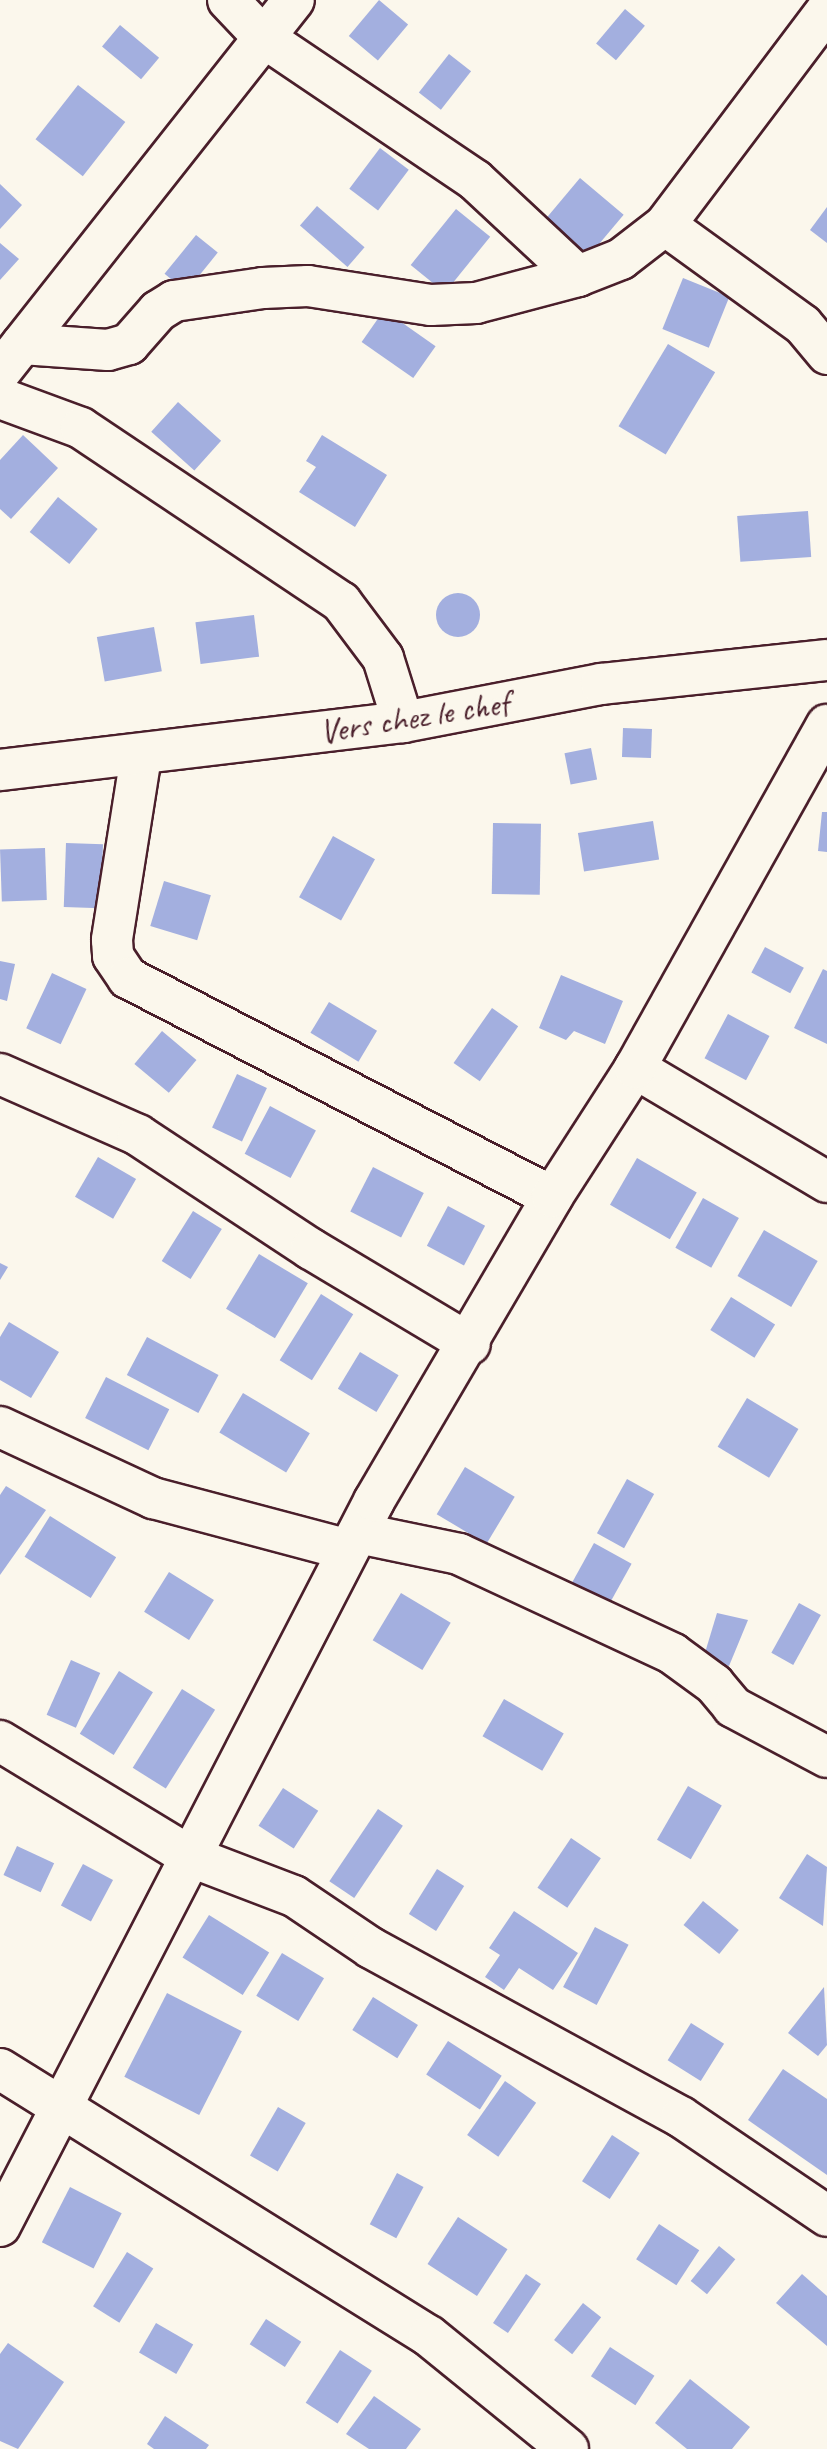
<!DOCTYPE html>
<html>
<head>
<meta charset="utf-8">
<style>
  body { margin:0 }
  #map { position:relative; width:827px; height:2449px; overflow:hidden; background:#fbf7ec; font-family:Caveat,sans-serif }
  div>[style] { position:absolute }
  .building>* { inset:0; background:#a3afdf; transform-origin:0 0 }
  .round { border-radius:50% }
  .roads { filter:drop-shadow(2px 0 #4a1f2b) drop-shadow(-2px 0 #4a1f2b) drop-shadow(0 2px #4a1f2b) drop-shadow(0 -2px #4a1f2b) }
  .minor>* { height:40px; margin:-20px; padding:0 20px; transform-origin:20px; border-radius:20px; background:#fbf7ec }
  span { translate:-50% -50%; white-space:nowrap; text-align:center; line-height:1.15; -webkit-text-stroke:8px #fbf7ec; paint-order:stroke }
  .street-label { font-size:34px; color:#4a1f2b }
</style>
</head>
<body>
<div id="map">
  <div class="building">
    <i style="left:379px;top:0;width:38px;height:47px;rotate:40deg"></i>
    <i style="left:625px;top:9px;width:26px;height:45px;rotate:40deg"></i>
    <i style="left:120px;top:25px;width:51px;height:28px;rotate:40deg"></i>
    <i style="left:449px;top:54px;width:28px;height:49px;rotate:38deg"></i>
    <i style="left:78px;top:85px;width:60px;height:69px;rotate:38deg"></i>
    <i style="left:380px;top:148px;width:36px;height:51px;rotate:37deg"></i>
    <i style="left:580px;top:178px;width:57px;height:63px;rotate:40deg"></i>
    <i style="clip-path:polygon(0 184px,22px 205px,0 229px)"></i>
    <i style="left:317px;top:206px;width:63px;height:26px;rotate:41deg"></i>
    <i style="clip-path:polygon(827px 207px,827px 243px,810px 230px)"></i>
    <i style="left:456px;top:209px;width:44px;height:72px;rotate:39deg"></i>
    <i style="left:196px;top:235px;width:28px;height:50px;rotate:39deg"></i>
    <i style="clip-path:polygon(0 243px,19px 259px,0 280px)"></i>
    <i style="left:683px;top:278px;width:50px;height:55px;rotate:22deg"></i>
    <i style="left:384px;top:310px;width:63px;height:39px;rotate:35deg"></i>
    <i style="left:668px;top:344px;width:55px;height:96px;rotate:31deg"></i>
    <i style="left:178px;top:402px;width:58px;height:40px;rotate:42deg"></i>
    <i style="clip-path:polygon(23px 435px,58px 468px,11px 519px,0 509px,0 460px)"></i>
    <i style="clip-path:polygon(322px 435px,387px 475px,355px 527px,299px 492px,316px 467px,306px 461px)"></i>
    <i style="left:58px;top:497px;width:51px;height:45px;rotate:39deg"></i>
    <i style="left:808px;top:511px;width:46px;height:71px;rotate:86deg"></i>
    <i class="round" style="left:436px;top:593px;width:44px;height:44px"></i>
    <i style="left:254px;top:615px;width:42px;height:59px;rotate:83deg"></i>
    <i style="left:154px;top:627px;width:45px;height:58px;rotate:80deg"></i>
    <i style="left:623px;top:728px;width:29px;height:29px;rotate:2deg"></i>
    <i style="left:591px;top:748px;width:32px;height:27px;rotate:79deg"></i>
    <i style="clip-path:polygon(822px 812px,827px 812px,827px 852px,818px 851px)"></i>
    <i style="left:653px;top:821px;width:39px;height:76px;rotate:81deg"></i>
    <i style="left:493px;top:823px;width:48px;height:71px;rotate:1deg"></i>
    <i style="left:333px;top:836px;width:48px;height:70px;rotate:29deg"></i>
    <i style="left:66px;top:843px;width:37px;height:64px;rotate:2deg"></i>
    <i style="left:45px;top:848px;width:52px;height:45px;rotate:88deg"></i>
    <i style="left:164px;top:881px;width:49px;height:47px;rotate:17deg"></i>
    <i style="left:765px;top:947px;width:44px;height:29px;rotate:28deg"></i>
    <i style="clip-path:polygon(0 961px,15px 964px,7px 1001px,0 999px)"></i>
    <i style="clip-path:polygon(823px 969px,827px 971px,827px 1044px,794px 1028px)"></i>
    <i style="left:52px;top:973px;width:38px;height:61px;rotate:25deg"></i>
    <i style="clip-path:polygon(561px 975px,623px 1001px,605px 1044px,574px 1031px,566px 1040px,539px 1028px)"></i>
    <i style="left:329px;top:1002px;width:56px;height:36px;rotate:31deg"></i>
    <i style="left:492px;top:1008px;width:32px;height:67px;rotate:35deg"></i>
    <i style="left:728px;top:1014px;width:47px;height:50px;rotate:28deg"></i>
    <i style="left:162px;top:1031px;width:45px;height:43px;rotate:40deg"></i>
    <i style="left:237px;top:1074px;width:33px;height:59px;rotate:25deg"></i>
    <i style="left:270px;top:1106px;width:52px;height:54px;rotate:28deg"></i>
    <i style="left:98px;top:1157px;width:44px;height:46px;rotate:30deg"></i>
    <i style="left:637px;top:1158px;width:69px;height:54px;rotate:30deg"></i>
    <i style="left:373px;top:1167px;width:57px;height:50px;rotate:27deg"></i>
    <i style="left:703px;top:1198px;width:41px;height:57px;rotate:29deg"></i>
    <i style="left:448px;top:1206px;width:42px;height:45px;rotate:28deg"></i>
    <i style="left:193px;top:1211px;width:34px;height:59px;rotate:32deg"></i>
    <i style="left:764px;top:1230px;width:62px;height:53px;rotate:30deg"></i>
    <i style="left:259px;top:1254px;width:57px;height:64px;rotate:31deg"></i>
    <i style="clip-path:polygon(0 1263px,8px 1267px,0 1280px)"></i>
    <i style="left:321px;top:1294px;width:38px;height:78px;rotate:32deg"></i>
    <i style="left:731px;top:1297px;width:52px;height:39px;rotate:32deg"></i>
    <i style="clip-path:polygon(9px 1322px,59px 1352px,31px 1398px,0 1380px,0 1337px)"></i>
    <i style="left:147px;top:1337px;width:81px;height:43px;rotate:28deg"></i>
    <i style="left:360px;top:1352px;width:45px;height:43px;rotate:31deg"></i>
    <i style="left:106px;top:1377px;width:71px;height:46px;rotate:27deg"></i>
    <i style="left:243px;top:1393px;width:78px;height:46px;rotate:31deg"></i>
    <i style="left:747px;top:1398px;width:60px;height:57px;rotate:31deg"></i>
    <i style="left:465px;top:1467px;width:58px;height:55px;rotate:31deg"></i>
    <i style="left:627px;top:1479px;width:31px;height:62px;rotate:29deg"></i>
    <i style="clip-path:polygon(6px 1486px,46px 1510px,0 1575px,0 1495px)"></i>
    <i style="left:50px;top:1516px;width:78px;height:48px;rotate:32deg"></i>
    <i style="left:594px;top:1543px;width:43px;height:54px;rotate:29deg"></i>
    <i style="left:169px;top:1572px;width:53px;height:47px;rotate:32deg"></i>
    <i style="left:401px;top:1593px;width:58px;height:55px;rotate:31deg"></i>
    <i style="left:799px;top:1603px;width:25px;height:57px;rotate:29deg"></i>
    <i style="clip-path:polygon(717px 1613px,748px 1620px,729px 1666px,704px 1656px)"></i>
    <i style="left:71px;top:1660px;width:32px;height:60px;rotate:24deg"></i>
    <i style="left:119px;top:1671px;width:40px;height:74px;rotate:32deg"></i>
    <i style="left:182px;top:1689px;width:39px;height:93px;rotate:32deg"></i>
    <i style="left:504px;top:1699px;width:69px;height:43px;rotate:30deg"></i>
    <i style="left:688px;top:1786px;width:39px;height:62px;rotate:30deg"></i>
    <i style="left:283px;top:1788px;width:42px;height:45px;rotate:33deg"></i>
    <i style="left:378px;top:1809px;width:30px;height:87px;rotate:34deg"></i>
    <i style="left:571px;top:1838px;width:36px;height:60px;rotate:34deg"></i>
    <i style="left:17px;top:1846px;width:41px;height:32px;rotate:25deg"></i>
    <i style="clip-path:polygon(807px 1854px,827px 1867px,823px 1926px,779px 1898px)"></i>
    <i style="left:83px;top:1864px;width:34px;height:47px;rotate:28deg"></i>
    <i style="left:437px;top:1869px;width:32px;height:53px;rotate:32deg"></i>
    <i style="left:703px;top:1901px;width:46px;height:31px;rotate:39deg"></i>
    <i style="clip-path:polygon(514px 1911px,578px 1953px,553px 1990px,519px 1968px,504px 1990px,485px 1977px,500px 1955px,489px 1948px)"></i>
    <i style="left:209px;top:1915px;width:71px;height:50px;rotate:32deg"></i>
    <i style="left:595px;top:1927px;width:38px;height:68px;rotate:28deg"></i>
    <i style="left:282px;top:1953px;width:49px;height:50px;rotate:31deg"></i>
    <i style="clip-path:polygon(824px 1987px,827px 2045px,818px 2056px,788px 2033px)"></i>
    <i style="left:167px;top:1993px;width:84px;height:94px;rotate:27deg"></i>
    <i style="left:373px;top:1997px;width:53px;height:39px;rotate:32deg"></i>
    <i style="left:691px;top:2023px;width:39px;height:44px;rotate:32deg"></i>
    <i style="left:448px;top:2041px;width:64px;height:40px;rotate:33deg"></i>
    <i style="clip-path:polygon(783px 2069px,827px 2099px,827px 2175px,748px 2120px)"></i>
    <i style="left:505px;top:2081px;width:38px;height:66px;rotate:35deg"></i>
    <i style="left:278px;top:2107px;width:32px;height:56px;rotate:30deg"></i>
    <i style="left:612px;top:2135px;width:33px;height:55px;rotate:33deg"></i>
    <i style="left:397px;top:2173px;width:30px;height:58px;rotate:28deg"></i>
    <i style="left:70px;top:2187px;width:58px;height:62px;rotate:27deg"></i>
    <i style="left:458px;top:2217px;width:59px;height:56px;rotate:33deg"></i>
    <i style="left:659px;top:2224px;width:48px;height:42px;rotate:33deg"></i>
    <i style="left:719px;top:2246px;width:21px;height:45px;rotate:39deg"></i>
    <i style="left:127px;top:2252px;width:31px;height:64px;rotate:32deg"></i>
    <i style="left:526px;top:2274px;width:18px;height:59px;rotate:34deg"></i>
    <i style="clip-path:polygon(802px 2274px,827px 2296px,827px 2346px,776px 2303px)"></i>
    <i style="left:583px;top:2303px;width:23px;height:47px;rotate:38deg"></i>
    <i style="left:266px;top:2319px;width:42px;height:30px;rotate:33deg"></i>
    <i style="left:156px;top:2323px;width:43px;height:34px;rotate:30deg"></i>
    <i style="clip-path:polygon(8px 2343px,64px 2382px,18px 2449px,0 2441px,0 2354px)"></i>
    <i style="left:610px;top:2347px;width:53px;height:35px;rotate:33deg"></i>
    <i style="left:340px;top:2350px;width:38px;height:63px;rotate:33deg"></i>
    <i style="clip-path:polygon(690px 2379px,750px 2427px,732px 2449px,687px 2449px,655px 2423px)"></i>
    <i style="clip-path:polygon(374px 2396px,421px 2429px,406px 2449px,369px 2449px,346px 2434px)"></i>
    <i style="clip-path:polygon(165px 2416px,209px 2445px,206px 2449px,154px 2449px,147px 2444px)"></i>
  </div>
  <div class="roads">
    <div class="minor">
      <i style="left:228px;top:0;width:51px;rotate:46.6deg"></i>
      <i style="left:263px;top:37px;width:256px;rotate:34deg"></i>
      <i style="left:475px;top:180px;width:141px;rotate:43deg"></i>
      <i style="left:578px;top:276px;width:46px;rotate:-21.6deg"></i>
      <i style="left:621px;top:259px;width:56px;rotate:-37.7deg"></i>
      <i style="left:827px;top:10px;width:269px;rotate:127deg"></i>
      <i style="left:665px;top:225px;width:170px;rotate:35.9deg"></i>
      <i style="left:803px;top:325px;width:38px;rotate:50deg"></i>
      <i style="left:22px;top:344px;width:86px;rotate:4deg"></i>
      <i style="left:108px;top:350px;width:22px;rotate:-16deg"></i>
      <i style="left:129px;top:344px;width:44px;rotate:-48.7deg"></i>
      <i style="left:158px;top:311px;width:19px;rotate:-32deg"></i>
      <i style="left:174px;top:301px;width:90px;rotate:-8.3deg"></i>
      <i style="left:263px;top:288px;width:45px;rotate:-2.5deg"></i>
      <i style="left:308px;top:286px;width:124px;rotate:8.8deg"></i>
      <i style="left:431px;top:305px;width:45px;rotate:-2.5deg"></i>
      <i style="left:476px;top:303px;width:106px;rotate:-14.8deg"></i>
      <i style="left:0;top:372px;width:474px;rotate:-51.7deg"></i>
      <i style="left:0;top:398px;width:86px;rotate:20.3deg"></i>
      <i style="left:81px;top:428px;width:313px;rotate:33.8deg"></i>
      <i style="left:341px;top:602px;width:70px;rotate:53.1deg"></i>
      <i style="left:383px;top:658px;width:67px;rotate:72.6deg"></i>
      <i style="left:141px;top:756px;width:186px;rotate:99deg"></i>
      <i style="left:112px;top:940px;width:16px;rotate:86deg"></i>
      <i style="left:113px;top:956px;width:27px;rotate:56deg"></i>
      <i style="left:128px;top:978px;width:477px;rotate:27.3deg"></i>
      <i style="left:0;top:770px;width:406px;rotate:-6.8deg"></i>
      <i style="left:403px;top:722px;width:202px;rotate:-10.9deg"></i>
      <i style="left:601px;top:684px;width:227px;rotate:-6.1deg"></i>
      <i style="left:635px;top:1068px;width:223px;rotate:30.7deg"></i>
      <i style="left:0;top:1074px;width:151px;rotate:23.8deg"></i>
      <i style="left:138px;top:1135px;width:207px;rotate:33.4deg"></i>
      <i style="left:311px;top:1249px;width:185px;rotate:30.9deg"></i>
      <i style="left:0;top:1427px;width:169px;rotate:24.9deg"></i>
      <i style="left:153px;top:1498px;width:202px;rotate:14.9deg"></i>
      <i style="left:358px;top:1533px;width:103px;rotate:11.7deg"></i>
      <i style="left:459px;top:1554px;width:236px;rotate:25deg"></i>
      <i style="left:673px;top:1654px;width:51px;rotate:36.2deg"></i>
      <i style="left:714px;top:1684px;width:30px;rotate:50deg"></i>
      <i style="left:733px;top:1707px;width:106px;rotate:28deg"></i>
      <i style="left:0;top:1741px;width:221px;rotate:31.3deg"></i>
      <i style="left:189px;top:1856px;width:112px;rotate:20.9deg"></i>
      <i style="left:294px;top:1896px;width:93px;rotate:34deg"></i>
      <i style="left:371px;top:1948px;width:353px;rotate:28.6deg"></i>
      <i style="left:681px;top:2117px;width:176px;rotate:34.1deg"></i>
      <i style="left:0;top:2069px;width:505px;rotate:31.9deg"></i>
      <i style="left:429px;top:2336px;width:179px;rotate:39.1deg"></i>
      <i style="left:0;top:2226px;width:816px;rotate:-62.71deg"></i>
      <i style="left:374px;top:1501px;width:352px;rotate:-59.6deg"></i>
      <i style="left:552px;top:1197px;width:153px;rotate:-57.2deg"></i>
      <i style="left:635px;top:1068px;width:393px;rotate:-60.8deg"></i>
    </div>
  </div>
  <div class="street-label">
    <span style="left:414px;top:717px;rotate:-9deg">Vers chez le chef</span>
  </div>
</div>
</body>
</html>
